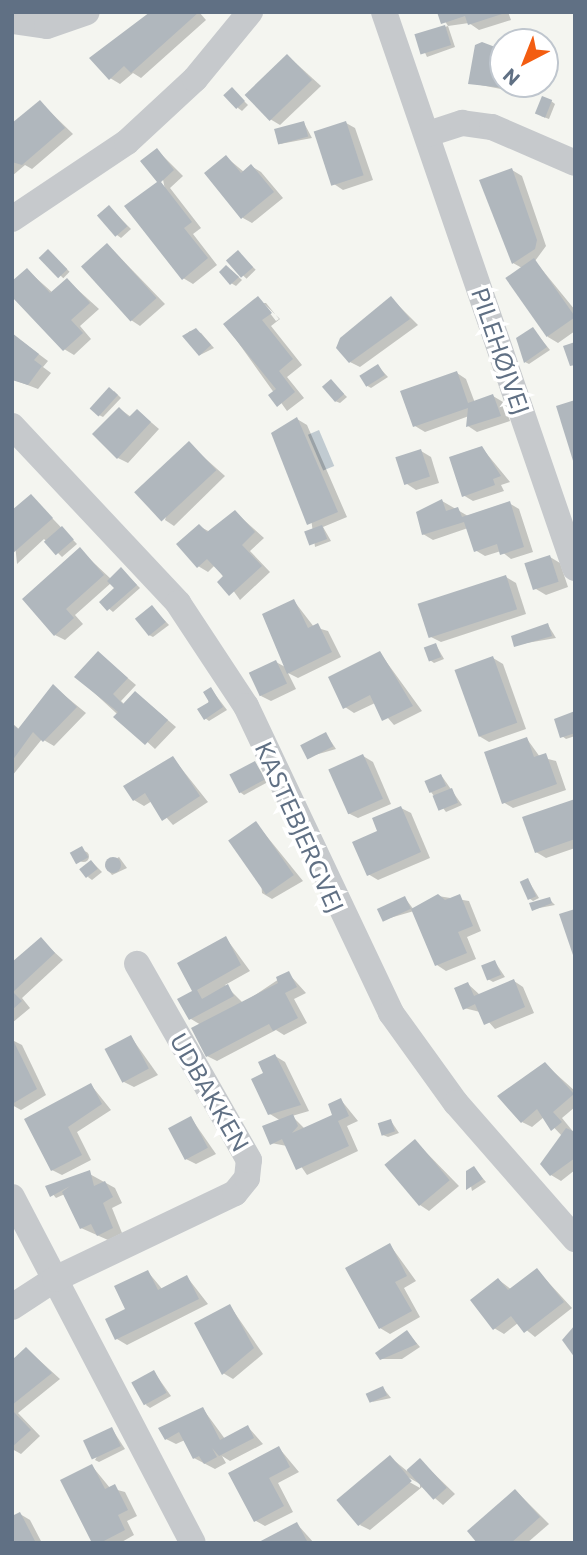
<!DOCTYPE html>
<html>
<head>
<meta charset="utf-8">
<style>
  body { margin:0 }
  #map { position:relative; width:587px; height:1555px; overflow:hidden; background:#f4f5f0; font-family:Commissioner,sans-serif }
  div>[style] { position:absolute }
  .water>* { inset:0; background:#c1cbd1; transform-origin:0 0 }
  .shadow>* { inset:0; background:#0003; transform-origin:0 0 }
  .round { border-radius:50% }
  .building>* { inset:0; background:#b0b7bd; transform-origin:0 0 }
  .street>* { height:26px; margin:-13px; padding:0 13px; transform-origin:13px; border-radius:13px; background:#c6c9cc }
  span { translate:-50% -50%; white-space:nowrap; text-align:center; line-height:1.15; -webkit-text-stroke:7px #fff; paint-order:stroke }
  .street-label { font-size:24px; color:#607084 }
  .frame { position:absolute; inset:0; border:14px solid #607084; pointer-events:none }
  .north { position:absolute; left:489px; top:28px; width:70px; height:70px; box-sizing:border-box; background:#fff; border:2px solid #bfc6ce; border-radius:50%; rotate:222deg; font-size:19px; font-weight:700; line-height:28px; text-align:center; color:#607084 }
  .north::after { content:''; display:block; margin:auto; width:24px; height:32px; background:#f35d11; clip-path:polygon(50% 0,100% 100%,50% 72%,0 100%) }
</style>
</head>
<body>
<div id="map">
  <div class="water">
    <i style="left:319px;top:430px;width:39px;height:12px;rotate:67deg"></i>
  </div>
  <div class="shadow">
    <i style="clip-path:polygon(153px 12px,199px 12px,206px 20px,141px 78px,133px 73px,120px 84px,110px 78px)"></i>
    <i style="clip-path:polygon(439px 12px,508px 12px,511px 20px,479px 30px,469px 23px,448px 26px,455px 47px,427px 57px,417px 36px,448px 26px)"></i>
    <i style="clip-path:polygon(503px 52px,503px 84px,523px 84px,526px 94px,470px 83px)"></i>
    <i style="clip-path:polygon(288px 56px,321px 86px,280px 125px,270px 119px)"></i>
    <i style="clip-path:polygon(232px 89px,248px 105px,242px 111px,238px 108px)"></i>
    <i style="clip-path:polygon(551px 101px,555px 104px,549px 119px,541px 116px)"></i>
    <i style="clip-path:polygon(40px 102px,73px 134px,32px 169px,25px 165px,12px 176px,12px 125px)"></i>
    <i style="clip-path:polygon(304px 123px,312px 138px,280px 144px)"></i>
    <i style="clip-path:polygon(346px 123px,355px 128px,373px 180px,343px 190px,334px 184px)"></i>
    <i style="clip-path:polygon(157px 150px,183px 176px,170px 188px,201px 228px,193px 234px,217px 265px,193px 284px,183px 278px)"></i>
    <i style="clip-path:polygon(226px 157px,244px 172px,251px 166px,261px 172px,283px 198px,252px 223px,243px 218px)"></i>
    <i style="clip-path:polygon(512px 170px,522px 176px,546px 246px,535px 261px,575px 310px,575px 331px,558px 343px,548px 337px,522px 268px,513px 263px,481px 181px)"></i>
    <i style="clip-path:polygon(109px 207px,131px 229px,121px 238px,117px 235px)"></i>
    <i style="clip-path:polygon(108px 245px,165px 304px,140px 326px,131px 320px)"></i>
    <i style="left:48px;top:251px;width:30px;height:9px;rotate:44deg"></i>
    <i style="left:238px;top:252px;width:25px;height:13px;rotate:45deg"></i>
    <i style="clip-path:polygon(27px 270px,53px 293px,67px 280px,99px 309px,80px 326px,91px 339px,74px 355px,64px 349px)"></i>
    <i style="clip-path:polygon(231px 270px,242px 280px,236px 286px,231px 283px)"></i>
    <i style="clip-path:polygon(evenodd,258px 298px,280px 319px,271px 326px,302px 365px,287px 377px,304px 398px,287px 411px,225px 324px,258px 298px,262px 303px,266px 303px,279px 319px,276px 321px,262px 303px)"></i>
    <i style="clip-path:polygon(391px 298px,418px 325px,360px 367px,350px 362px)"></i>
    <i style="clip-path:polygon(533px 329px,550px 350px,529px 364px,525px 362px)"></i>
    <i style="clip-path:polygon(190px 331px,201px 333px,214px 348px,200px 355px,184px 336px)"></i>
    <i style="clip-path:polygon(12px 334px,48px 361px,43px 367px,51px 373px,38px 389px,17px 381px)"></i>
    <i style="clip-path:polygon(378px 366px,388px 377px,371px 388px,366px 385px)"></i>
    <i style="clip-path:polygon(457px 373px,466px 379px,475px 403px,493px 396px,503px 402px,510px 421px,477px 432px,468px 426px,469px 416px,425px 432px,415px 426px)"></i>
    <i style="clip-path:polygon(331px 381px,347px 397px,340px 403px,335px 401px)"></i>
    <i style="clip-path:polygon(114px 391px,121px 398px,103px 417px,99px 415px)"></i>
    <i style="clip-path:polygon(120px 409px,131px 417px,138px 411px,159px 429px,128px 463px,118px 458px)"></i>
    <i style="clip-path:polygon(297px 419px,307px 425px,347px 517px,323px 527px,331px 541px,315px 547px)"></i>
    <i style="clip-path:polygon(189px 444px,225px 476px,174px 526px,165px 520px)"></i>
    <i style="clip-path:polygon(482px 448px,510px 482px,501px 485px,504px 491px,473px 501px,463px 495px)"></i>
    <i style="clip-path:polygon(421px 451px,431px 457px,439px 483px,416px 490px,407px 484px)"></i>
    <i style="clip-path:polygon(31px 496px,77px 544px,62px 557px,44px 539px,17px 564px,12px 513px)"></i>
    <i style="clip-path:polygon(442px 501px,468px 516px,509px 503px,519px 509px,533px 552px,511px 559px,501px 551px,485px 556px,475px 550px,468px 528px,433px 540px,423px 534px)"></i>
    <i style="clip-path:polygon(235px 512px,264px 538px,250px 551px,270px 572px,240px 600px,215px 565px,208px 572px,198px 566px,199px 526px,210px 532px)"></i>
    <i style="clip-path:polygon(80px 550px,111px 579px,121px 569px,140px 588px,113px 612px,101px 602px,116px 588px,111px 583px,75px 615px,83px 624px,65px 640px,55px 635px)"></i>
    <i style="clip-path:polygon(550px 557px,560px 563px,568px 587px,546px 595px,536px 589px)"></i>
    <i style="clip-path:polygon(506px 577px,516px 583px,526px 614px,441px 642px,431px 637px)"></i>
    <i style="clip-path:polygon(294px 601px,314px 627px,328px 631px,341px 657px,298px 678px,288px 673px,296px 689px,271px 701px,261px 696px,276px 662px,287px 668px)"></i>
    <i style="clip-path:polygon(152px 607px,169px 625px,153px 637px,149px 635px)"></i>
    <i style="clip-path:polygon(548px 625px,556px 638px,515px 645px)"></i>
    <i style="clip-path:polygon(436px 645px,444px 659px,434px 663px,430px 660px)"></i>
    <i style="clip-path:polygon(98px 653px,136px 685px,121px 701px,125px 705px,136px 693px,176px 727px,155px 749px,76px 676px)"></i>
    <i style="clip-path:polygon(380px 653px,422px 711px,394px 725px,375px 703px,354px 713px,345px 707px)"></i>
    <i style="clip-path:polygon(493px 658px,503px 664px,526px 729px,489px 742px,479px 736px)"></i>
    <i style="clip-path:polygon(53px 686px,86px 713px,54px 746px,42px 739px,12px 776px,12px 723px,20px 730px)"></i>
    <i style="clip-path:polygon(211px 689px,227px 710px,209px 721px,205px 718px)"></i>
    <i style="clip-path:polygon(575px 713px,575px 736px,566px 739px,562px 736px)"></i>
    <i style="clip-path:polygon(326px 734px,336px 749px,308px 757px)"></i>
    <i style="clip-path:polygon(527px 739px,540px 757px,556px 761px,566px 790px,513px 808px,503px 802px)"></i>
    <i style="clip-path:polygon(363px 756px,373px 762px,391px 804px,358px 818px,348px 813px)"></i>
    <i style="clip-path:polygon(173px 758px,208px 802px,173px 825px,152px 801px,144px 806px,134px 800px)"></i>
    <i style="clip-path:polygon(255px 763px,268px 782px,244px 795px,240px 792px)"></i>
    <i style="clip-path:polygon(441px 775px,462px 805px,446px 812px,431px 792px)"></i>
    <i style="clip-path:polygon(575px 800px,575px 848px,546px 858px,536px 852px)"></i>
    <i style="clip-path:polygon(401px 808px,411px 813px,430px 858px,378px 880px,368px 874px,380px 832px)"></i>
    <i style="clip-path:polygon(256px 823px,303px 881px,272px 899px,262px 893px)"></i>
    <i class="round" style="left:77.5px;top:850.5px;width:11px;height:11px"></i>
    <i style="clip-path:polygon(119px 857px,127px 868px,112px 875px,105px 866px)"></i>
    <i style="clip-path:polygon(92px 862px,102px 872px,92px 880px,88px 877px)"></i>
    <i style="clip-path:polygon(528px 880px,539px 898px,533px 901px,529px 898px)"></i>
    <i style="clip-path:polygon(438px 896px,469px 901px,481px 931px,467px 937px,476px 959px,446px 971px,437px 965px,414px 911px,383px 920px,405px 898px,414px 910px)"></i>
    <i style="clip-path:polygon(549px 899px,555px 905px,534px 909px)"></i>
    <i style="clip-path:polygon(226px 938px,250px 971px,225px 985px,243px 1003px,288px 973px,306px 993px,294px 999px,307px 1023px,284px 1035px,276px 1030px,217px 1061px,207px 1056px,201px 1025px,191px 1019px,195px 991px)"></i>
    <i style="clip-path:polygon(41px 940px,63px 960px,22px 998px,30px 1008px,12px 1023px,12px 963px)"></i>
    <i style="clip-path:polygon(495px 962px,505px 977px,493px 982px,488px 979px)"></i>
    <i style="clip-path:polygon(514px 981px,523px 987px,534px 1013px,495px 1029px,480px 1012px,464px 1008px,468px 984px,480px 995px)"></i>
    <i style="clip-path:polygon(131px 1037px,158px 1075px,134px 1087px,124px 1082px)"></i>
    <i style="clip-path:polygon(12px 1040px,22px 1045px,46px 1095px,21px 1110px,12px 1105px)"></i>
    <i style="clip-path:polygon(275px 1056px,285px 1062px,309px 1111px,292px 1116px,305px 1129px,335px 1115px,341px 1100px,358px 1121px,347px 1126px,358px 1151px,307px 1175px,287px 1146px,271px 1143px,281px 1121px,270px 1114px,265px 1074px)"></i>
    <i style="clip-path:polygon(545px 1064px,575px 1091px,575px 1107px,562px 1118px,575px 1134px,575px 1170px,561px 1181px,551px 1175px,562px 1136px,544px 1117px,532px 1127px,522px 1122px)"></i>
    <i style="clip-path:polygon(91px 1085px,111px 1110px,77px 1132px,91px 1160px,62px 1175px,52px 1170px,26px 1119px)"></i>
    <i style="clip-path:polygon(191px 1118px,216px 1154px,196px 1164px,186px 1159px)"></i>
    <i style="clip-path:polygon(391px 1121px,399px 1133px,388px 1137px,383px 1135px)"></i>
    <i style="clip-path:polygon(415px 1141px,459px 1186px,429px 1211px,420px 1205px)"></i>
    <i style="clip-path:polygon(474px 1168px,486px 1182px,472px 1191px,468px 1172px)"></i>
    <i style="clip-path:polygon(86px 1172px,115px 1188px,122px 1203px,112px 1208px,122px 1233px,108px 1240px,81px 1228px,65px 1194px,56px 1198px,47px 1187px)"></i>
    <i style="clip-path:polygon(390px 1245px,416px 1281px,404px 1288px,420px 1317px,390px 1334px,380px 1328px)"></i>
    <i style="clip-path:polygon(537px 1270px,572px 1308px,535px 1337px,518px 1323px,504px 1334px,494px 1328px,499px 1280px,512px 1290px)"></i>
    <i style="clip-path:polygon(148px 1272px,163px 1290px,187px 1277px,208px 1304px,127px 1345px,117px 1339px)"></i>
    <i style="clip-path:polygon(230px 1306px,263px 1354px,233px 1379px,223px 1373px)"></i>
    <i style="clip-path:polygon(408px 1333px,420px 1347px,402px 1359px,381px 1359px)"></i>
    <i style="clip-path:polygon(27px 1349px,60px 1379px,18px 1413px,40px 1436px,21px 1454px,12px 1449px,12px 1362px)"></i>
    <i style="clip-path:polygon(154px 1372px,171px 1396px,150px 1408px,146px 1405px)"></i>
    <i style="clip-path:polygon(383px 1388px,391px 1398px,372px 1402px)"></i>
    <i style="clip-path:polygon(203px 1409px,225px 1439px,248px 1427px,263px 1444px,230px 1461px,222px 1456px,226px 1463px,215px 1469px,194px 1458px,185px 1440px,176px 1444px,166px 1439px)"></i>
    <i style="clip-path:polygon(112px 1429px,125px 1449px,99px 1462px,95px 1460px)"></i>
    <i style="clip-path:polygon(279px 1448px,299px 1472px,278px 1483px,293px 1512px,265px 1526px,256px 1521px,231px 1474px)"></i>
    <i style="clip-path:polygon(evenodd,390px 1457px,407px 1471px,420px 1460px,455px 1494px,443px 1505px,422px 1487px,370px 1530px,360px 1525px,390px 1457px,406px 1476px,420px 1484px,420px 1488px,404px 1479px,406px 1476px)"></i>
    <i style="clip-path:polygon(92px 1466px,110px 1488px,125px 1492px,137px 1516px,127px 1521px,134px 1535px,120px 1543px,94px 1543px)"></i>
    <i style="clip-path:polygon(516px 1491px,549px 1524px,527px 1543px,479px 1543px)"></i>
    <i style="clip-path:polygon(20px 1514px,30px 1520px,42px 1543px,12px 1543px)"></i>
    <i style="clip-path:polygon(297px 1524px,314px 1543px,261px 1543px)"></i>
  </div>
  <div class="building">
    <i style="clip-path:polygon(150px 12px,199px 12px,131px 73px,124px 66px,109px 80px,89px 58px)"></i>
    <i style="clip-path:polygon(437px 12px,501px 12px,502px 14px,468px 25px,465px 16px,441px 24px)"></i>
    <i style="left:445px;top:25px;width:21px;height:32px;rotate:73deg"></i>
    <i style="clip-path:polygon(482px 42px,503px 50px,503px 84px,517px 84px,516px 89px,468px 84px,475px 45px)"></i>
    <i style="left:287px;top:54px;width:36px;height:59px;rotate:46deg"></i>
    <i style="left:232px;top:87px;width:19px;height:12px;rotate:47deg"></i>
    <i style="left:542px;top:96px;width:11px;height:19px;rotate:22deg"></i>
    <i style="clip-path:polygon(40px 100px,65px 128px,22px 165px,12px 162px,12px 123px)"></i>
    <i style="left:304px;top:121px;width:16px;height:31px;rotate:75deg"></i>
    <i style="left:346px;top:121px;width:57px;height:34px;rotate:72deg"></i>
    <i style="clip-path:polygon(157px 148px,174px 170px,161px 182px,192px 222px,184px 228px,208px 258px,182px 280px,124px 206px,157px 182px,140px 161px)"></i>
    <i style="clip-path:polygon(226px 155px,241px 173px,251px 164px,274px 192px,241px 219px,204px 173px)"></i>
    <i style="clip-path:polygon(512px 168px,537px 240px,535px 249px,512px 264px,479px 180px)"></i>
    <i style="left:109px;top:205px;width:28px;height:16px;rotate:49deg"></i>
    <i style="left:107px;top:243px;width:74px;height:35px;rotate:48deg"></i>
    <i style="left:48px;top:249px;width:28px;height:13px;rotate:46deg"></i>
    <i style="left:238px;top:250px;width:23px;height:16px;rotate:49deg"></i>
    <i style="left:534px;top:258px;width:72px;height:35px;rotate:55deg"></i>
    <i style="clip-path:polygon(226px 265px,239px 277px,230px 285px,219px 272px)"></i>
    <i style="clip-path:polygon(27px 268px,50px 293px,67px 278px,90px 303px,71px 320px,83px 333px,63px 351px,12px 297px,12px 281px)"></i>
    <i style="clip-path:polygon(258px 296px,272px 313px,262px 320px,293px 359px,279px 371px,295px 392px,277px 407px,268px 395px,276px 389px,223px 324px)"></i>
    <i style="clip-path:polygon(391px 296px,410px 319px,349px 363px,336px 348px,340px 338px)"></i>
    <i style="clip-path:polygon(533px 327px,547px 347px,524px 363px,516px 338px)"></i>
    <i style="clip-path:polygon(196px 328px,211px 345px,199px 356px,182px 336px)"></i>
    <i style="clip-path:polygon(12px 333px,39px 354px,34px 360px,42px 366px,28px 385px,12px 380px)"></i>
    <i style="clip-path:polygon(575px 342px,575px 365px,570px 366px,563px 346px)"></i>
    <i style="left:378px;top:364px;width:13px;height:22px;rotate:58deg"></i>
    <i style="clip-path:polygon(457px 371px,468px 403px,493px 394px,501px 416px,466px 427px,468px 408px,413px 427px,400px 391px)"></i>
    <i style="left:331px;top:379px;width:20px;height:12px;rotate:49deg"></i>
    <i style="left:109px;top:387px;width:12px;height:29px;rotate:42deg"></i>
    <i style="clip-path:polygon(575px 400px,575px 464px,574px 464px,556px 406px)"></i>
    <i style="clip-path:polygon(119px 407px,129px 417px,137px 409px,151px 422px,117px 459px,92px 434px)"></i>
    <i style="clip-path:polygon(297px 417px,338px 512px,307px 525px,271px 433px)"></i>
    <i style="left:189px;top:441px;width:40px;height:75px;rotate:47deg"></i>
    <i style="clip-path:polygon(482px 446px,501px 476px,493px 479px,495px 485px,462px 497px,449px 457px)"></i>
    <i style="left:421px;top:449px;width:29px;height:27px;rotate:72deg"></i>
    <i style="clip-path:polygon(31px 494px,53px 518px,12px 554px,12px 510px)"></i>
    <i style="clip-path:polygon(442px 499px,446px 511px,458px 507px,462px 517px,510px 501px,524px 547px,500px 555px,497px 544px,474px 552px,464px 522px,422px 535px,416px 512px)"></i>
    <i style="clip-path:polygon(235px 510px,255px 532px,242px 545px,262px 566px,229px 596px,217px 582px,223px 576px,207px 559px,197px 568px,176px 544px,199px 524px,207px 532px)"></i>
    <i style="left:322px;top:525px;width:15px;height:19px;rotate:70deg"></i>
    <i style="left:62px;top:526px;width:18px;height:24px;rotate:49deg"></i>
    <i style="clip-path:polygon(80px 547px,104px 575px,66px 609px,74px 618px,54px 636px,22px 599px)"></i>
    <i style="left:550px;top:555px;width:28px;height:27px;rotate:72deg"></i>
    <i style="clip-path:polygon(121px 567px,137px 585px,107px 611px,99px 602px,114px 588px,107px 581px)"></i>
    <i style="left:506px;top:575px;width:36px;height:93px;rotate:72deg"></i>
    <i style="clip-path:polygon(294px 599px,308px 628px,318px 623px,332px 652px,287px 674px,262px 614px)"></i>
    <i style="left:152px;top:605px;width:22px;height:22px;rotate:51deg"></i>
    <i style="clip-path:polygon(548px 623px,552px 636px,514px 647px,511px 636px)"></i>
    <i style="left:436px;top:643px;width:15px;height:13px;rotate:70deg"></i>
    <i style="clip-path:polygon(98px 651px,128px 678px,113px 694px,123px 704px,135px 691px,168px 720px,145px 745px,113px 717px,118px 712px,74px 677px)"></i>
    <i style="clip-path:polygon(380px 651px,413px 706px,382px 721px,370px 695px,343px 709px,328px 677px)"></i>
    <i style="left:493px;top:656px;width:71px;height:41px;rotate:70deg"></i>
    <i style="left:276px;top:660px;width:26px;height:30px;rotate:65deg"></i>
    <i style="clip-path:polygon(53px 684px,77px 707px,43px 742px,33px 732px,12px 761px,12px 724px,18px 729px)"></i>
    <i style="clip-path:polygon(211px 687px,223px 707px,204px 720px,197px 709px,209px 702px,203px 692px)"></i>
    <i style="clip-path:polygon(575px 711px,575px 733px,560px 738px,554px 719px)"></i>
    <i style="left:326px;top:732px;width:16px;height:29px;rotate:63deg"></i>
    <i style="clip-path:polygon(527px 737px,534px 757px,546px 753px,557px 784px,502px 804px,484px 752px)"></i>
    <i style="left:363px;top:754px;width:49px;height:38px;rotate:66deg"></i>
    <i style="clip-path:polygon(173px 756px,200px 796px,162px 821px,145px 793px,133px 801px,123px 786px)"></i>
    <i style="left:255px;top:761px;width:21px;height:29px;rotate:62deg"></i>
    <i style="left:441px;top:774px;width:13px;height:18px;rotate:67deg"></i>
    <i style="left:452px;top:788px;width:16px;height:21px;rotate:68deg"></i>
    <i style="clip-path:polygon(575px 799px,575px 839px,535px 853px,522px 817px)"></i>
    <i style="clip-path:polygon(401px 806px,421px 852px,367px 876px,352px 842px,377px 831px,372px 818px)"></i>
    <i style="left:256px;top:821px;width:66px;height:34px;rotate:55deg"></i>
    <i style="left:82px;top:846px;width:13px;height:14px;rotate:61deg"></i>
    <i class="round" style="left:105px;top:857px;width:16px;height:16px"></i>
    <i style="left:91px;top:860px;width:11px;height:15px;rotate:52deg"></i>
    <i style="left:528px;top:878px;width:20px;height:9px;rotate:66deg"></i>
    <i style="clip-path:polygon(438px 894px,445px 900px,460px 894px,473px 926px,458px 932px,467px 953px,435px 966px,411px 909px)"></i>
    <i style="left:405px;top:896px;width:14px;height:31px;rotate:65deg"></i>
    <i style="clip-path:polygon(550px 897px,552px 903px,532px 911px,529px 903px)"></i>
    <i style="clip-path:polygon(575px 909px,575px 958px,574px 958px,559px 914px)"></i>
    <i style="clip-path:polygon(226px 936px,241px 965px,197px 990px,202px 999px,228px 984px,234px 996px,189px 1020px,177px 999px,192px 991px,177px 963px)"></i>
    <i style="clip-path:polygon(41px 937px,55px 953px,13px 992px,22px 1001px,12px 1010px,12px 962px)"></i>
    <i style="left:495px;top:960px;width:16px;height:15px;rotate:68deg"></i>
    <i style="clip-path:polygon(289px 971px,297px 987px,285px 993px,298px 1018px,273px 1031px,269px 1024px,206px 1057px,191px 1028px,278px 983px,276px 977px)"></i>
    <i style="clip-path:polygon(514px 979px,525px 1007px,484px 1025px,475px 1004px,463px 1010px,454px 988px,468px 982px,474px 996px)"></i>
    <i style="left:131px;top:1035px;width:38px;height:30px;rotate:62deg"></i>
    <i style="clip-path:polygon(12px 1038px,37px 1089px,12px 1104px)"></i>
    <i style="clip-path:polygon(275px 1054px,301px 1105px,268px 1115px,251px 1079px,263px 1073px,258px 1062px)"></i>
    <i style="clip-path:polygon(545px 1062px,574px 1094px,553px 1112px,562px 1122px,551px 1131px,537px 1109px,521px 1123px,497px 1096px)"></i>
    <i style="clip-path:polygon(91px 1083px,102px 1104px,68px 1127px,82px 1155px,51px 1171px,24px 1119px)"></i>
    <i style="clip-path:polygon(341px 1098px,349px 1116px,338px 1121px,349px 1146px,296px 1170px,282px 1139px,270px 1145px,262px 1126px,293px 1114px,298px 1126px,292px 1133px,332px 1115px,328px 1104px)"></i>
    <i style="left:191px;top:1116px;width:36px;height:26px;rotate:62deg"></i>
    <i style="left:391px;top:1119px;width:13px;height:14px;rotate:72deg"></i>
    <i style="clip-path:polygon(566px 1128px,575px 1132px,575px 1158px,550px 1176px,540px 1164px)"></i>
    <i style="left:415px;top:1139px;width:54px;height:40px;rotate:50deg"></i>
    <i style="clip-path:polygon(474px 1166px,483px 1179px,466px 1190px,466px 1171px)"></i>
    <i style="clip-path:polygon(90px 1170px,94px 1186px,105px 1181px,113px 1197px,103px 1203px,113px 1228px,97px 1236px,91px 1224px,80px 1229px,62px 1192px,70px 1186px,50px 1197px,45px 1186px)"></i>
    <i style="clip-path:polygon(390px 1243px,407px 1276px,395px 1282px,412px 1311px,379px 1329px,345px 1268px)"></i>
    <i style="clip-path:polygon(537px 1268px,564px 1302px,524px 1333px,511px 1316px,493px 1330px,470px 1300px,498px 1278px,508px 1290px)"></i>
    <i style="clip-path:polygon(148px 1270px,158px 1290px,187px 1275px,199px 1299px,115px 1340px,105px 1319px,125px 1309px,114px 1286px)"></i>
    <i style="clip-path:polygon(230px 1304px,254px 1348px,222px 1375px,194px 1323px)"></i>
    <i style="clip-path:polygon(575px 1325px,575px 1358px,562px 1340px)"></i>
    <i style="clip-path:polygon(407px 1330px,417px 1344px,380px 1360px,375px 1353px)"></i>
    <i style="clip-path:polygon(26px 1347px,52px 1373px,12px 1405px,12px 1360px)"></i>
    <i style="left:154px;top:1370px;width:26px;height:26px;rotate:61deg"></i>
    <i style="left:383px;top:1386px;width:10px;height:19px;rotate:66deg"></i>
    <i style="clip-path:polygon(203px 1407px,220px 1440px,248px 1425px,254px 1438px,219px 1456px,212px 1448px,217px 1457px,204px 1464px,199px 1456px,193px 1459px,179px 1432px,165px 1440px,158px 1428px)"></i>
    <i style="clip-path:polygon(12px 1410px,31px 1430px,12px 1447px)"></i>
    <i style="left:112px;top:1427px;width:21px;height:32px;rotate:65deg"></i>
    <i style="clip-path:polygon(279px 1446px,290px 1467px,269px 1478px,284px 1506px,254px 1522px,228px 1473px)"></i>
    <i style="left:390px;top:1455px;width:34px;height:70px;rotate:50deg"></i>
    <i style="left:420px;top:1458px;width:40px;height:18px;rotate:48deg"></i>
    <i style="clip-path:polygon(92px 1464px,105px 1489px,115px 1484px,128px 1510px,118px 1515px,125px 1530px,100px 1543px,92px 1543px,60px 1480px)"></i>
    <i style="clip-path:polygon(515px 1489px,540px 1517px,511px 1543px,477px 1543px,467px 1531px)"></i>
    <i style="clip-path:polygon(20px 1512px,36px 1543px,12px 1543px,12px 1516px)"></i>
    <i style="clip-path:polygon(297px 1522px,308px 1543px,257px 1543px)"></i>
  </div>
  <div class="street">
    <i style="left:384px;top:12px;width:588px;rotate:71.04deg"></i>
    <i style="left:12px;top:21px;width:35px;rotate:8deg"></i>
    <i style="left:47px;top:26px;width:42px;rotate:-19.3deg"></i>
    <i style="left:428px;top:134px;width:36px;rotate:-18deg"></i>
    <i style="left:462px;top:123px;width:30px;rotate:8deg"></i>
    <i style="left:492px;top:127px;width:90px;rotate:23.4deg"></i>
    <i style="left:12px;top:219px;width:138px;rotate:-33.8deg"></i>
    <i style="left:127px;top:142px;width:93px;rotate:-42.8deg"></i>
    <i style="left:195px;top:79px;width:87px;rotate:-50.6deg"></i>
    <i style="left:12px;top:426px;width:243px;rotate:46.8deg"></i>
    <i style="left:178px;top:603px;width:123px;rotate:56.6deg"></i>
    <i style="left:246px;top:706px;width:340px;rotate:64.7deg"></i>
    <i style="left:391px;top:1013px;width:111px;rotate:54.2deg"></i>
    <i style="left:456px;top:1103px;width:181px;rotate:48.8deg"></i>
    <i style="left:12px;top:1197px;width:390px;rotate:62.4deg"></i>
    <i style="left:12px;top:1307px;width:51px;rotate:-33.1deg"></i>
    <i style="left:55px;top:1279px;width:199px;rotate:-25.5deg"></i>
    <i style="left:235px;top:1193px;width:19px;rotate:-51deg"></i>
    <i style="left:247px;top:1178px;width:18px;rotate:-84deg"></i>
    <i style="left:249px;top:1160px;width:226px;rotate:-119.7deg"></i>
  </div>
  <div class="street-label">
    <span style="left:501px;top:351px;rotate:71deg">PILEHØJVEJ</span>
    <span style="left:300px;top:827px;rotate:66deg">KASTEBJERGVEJ</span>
    <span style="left:210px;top:1092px;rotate:60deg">UDBAKKEN</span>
  </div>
  <div class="frame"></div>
  <div class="north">N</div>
</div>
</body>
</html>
